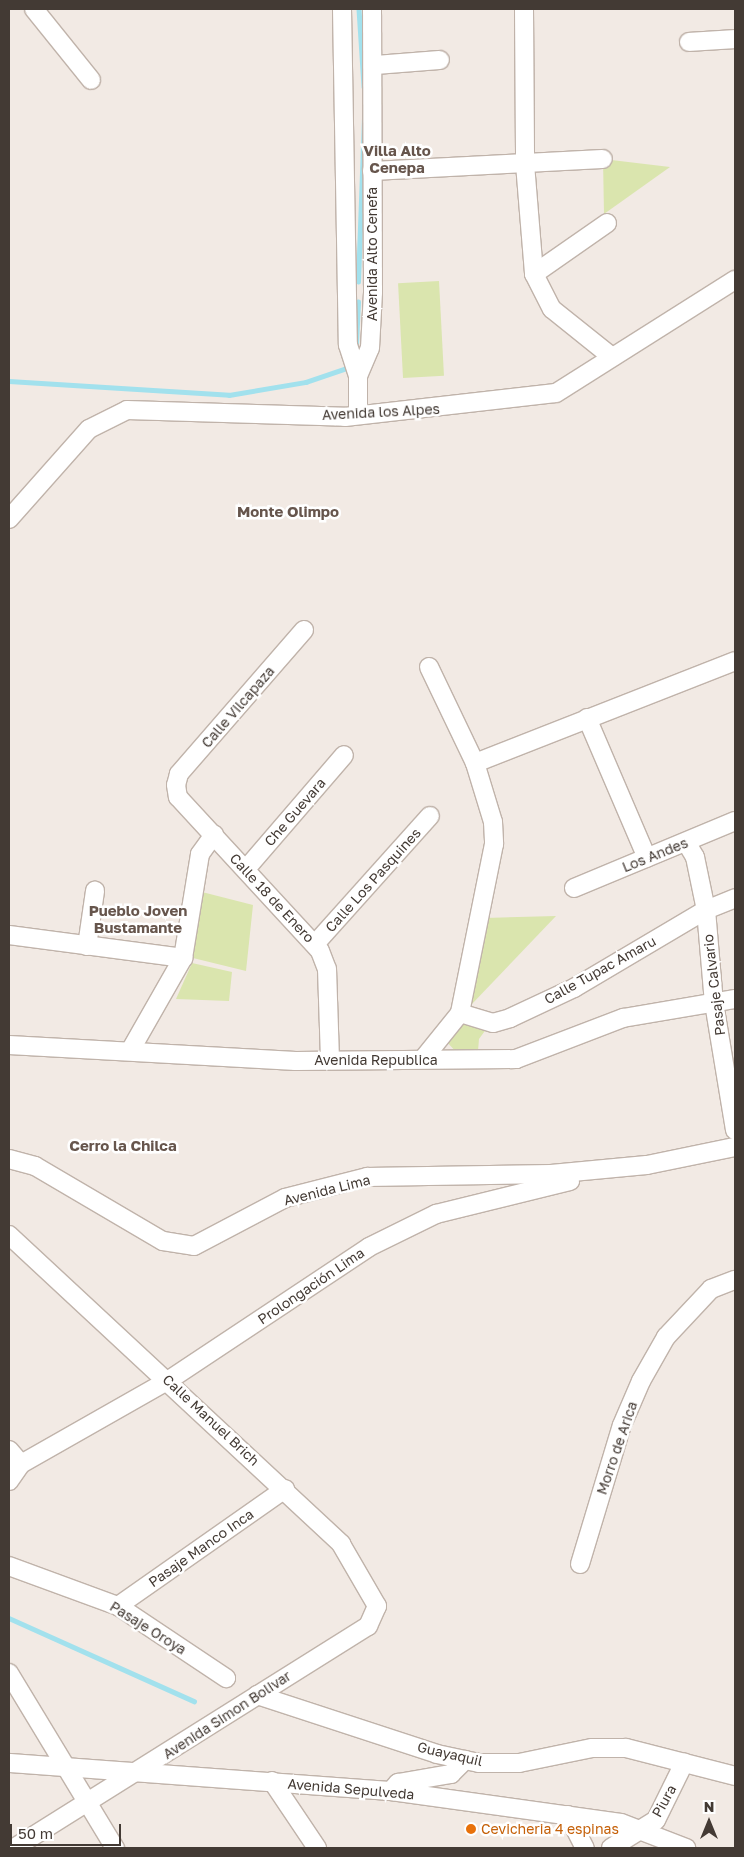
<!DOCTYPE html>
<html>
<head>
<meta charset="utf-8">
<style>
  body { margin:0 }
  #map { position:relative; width:744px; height:1857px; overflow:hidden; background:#f2eae4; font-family:"Golos Text",sans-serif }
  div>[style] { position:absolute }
  .green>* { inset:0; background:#dae5ae; transform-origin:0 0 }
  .stream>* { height:4.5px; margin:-2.25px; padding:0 2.25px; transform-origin:2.25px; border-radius:2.25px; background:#a2e1ed }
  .roads { filter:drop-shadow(1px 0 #c0b3aa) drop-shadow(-1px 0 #c0b3aa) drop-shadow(0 1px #c0b3aa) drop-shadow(0 -1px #c0b3aa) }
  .minor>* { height:18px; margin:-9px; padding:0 9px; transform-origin:9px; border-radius:9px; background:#fff }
  .dots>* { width:14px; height:14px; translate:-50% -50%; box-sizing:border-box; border:2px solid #fff; border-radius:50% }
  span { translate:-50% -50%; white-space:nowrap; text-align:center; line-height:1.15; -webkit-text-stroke:5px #fff; paint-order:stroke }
  .street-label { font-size:14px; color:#433a34 }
  .food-label { font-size:14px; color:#c56008 }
  .left { translate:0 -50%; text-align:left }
  .neighbourhood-label { font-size:15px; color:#66554c; font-weight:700 }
  .frame { position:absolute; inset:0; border:10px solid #433a34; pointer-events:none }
  .north { position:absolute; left:684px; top:1797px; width:50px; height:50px; -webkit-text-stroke:4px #fff; paint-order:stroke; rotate:0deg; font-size:14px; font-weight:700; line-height:20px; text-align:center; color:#433a34 }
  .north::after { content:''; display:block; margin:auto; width:18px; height:22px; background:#433a34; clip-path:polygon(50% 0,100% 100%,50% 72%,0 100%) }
  .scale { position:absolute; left:10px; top:1824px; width:111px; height:22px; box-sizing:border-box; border:2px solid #433a34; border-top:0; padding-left:6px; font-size:15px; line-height:18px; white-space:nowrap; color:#433a34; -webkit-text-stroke:4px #fff; paint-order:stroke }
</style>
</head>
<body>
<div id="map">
  <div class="green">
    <i style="clip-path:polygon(603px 159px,670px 167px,604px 214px)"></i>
    <i style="left:439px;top:281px;width:95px;height:41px;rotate:87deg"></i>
    <i style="clip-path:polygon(202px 892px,253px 905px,246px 971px,193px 958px)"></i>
    <i style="clip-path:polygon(556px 916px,471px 1005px,485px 918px)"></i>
    <i style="clip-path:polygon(192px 963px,232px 972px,229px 1001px,176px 999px)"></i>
    <i style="clip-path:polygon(465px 1021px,487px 1028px,479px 1039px,478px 1051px,458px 1054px,446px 1041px)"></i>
  </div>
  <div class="stream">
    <i style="left:359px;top:9px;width:78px;rotate:86.3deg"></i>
    <i style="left:358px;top:282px;width:167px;rotate:-87.9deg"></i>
    <i style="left:356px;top:343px;width:41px;rotate:-87.2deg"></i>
    <i style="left:9px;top:381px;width:220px;rotate:3.6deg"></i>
    <i style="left:229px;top:395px;width:78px;rotate:-9.6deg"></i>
    <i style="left:306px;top:382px;width:43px;rotate:-18.9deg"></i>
    <i style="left:9px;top:1618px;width:203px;rotate:24.2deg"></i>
  </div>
  <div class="roads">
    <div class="minor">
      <i style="left:34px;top:9px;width:91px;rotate:51.2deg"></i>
      <i style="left:342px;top:9px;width:336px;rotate:89deg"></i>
      <i style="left:348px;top:345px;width:33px;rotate:72deg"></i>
      <i style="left:524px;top:9px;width:155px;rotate:89.6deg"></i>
      <i style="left:525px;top:164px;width:110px;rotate:85.3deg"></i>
      <i style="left:534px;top:274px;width:39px;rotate:63deg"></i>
      <i style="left:552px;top:309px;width:77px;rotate:38.7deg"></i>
      <i style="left:689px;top:42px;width:46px;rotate:-3.7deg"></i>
      <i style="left:375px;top:65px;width:65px;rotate:-4.4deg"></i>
      <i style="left:372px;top:171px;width:231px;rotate:-3deg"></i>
      <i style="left:534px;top:274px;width:89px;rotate:-34.9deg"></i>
      <i style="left:358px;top:415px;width:39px;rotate:-90deg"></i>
      <i style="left:358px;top:376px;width:30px;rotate:-67deg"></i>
      <i style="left:370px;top:348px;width:56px;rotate:-86.9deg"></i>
      <i style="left:373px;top:292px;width:283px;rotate:-90.2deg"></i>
      <i style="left:9px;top:519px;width:120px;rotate:-48.4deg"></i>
      <i style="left:89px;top:429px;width:42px;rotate:-26.6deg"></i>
      <i style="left:127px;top:410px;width:218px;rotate:1.8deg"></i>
      <i style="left:345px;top:417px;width:212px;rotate:-6.5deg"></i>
      <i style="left:556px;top:393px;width:212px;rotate:-32.3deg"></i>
      <i style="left:304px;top:630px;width:191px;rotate:131deg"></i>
      <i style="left:179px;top:774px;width:11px;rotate:105deg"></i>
      <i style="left:176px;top:785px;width:12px;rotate:81deg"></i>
      <i style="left:178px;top:797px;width:209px;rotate:47.3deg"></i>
      <i style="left:320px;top:951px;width:19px;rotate:69deg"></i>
      <i style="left:327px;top:969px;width:90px;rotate:88.1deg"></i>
      <i style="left:429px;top:667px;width:106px;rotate:64.4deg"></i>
      <i style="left:475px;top:763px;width:62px;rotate:73deg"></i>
      <i style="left:493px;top:822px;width:22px;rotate:87deg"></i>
      <i style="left:494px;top:844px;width:172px;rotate:101.4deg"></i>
      <i style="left:587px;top:718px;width:152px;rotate:66.8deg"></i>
      <i style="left:475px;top:763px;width:279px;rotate:-21.4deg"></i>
      <i style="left:686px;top:842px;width:17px;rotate:59deg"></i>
      <i style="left:695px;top:857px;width:54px;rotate:78.3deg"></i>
      <i style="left:706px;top:910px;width:93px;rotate:85.1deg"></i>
      <i style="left:714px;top:1003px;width:129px;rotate:80.6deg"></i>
      <i style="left:246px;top:869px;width:150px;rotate:-49.3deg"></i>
      <i style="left:574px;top:888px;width:174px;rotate:-22.6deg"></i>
      <i style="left:9px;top:935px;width:176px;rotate:7.5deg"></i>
      <i style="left:315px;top:944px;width:172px;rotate:-48.1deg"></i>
      <i style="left:87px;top:946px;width:56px;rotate:-81.7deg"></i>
      <i style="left:460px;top:1013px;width:34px;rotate:17deg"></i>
      <i style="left:493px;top:1023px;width:18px;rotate:-16deg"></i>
      <i style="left:510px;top:1018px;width:71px;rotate:-25.1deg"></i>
      <i style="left:574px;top:988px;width:153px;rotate:-30.6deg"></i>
      <i style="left:706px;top:910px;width:31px;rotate:-22deg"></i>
      <i style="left:9px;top:1045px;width:287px;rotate:3.2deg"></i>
      <i style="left:296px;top:1061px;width:220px;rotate:-0.5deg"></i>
      <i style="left:516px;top:1059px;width:115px;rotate:-21deg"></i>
      <i style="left:623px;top:1018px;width:114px;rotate:-9.6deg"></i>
      <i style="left:130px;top:1051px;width:107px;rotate:-60.3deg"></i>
      <i style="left:183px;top:958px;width:105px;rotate:-80.7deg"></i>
      <i style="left:200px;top:854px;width:24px;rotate:-54deg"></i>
      <i style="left:423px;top:1059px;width:59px;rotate:-51.2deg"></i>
      <i style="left:9px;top:1159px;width:27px;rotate:15deg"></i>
      <i style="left:35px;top:1166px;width:148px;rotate:30.4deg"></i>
      <i style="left:163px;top:1241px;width:31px;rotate:9deg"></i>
      <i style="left:194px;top:1246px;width:103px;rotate:-27.8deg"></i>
      <i style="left:285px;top:1198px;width:85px;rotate:-14.4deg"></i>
      <i style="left:367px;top:1177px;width:184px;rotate:-0.9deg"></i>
      <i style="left:551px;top:1174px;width:96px;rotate:-5.4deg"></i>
      <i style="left:647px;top:1165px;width:90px;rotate:-11.6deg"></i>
      <i style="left:9px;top:1235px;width:454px;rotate:42.9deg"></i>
      <i style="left:341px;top:1544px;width:72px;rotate:59.9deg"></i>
      <i style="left:377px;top:1606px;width:22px;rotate:114deg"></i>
      <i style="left:368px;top:1626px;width:418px;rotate:147.9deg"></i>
      <i style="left:9px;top:1450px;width:18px;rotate:49deg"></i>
      <i style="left:9px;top:1481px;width:21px;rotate:-55deg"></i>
      <i style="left:21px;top:1464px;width:170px;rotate:-29.6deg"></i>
      <i style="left:169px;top:1380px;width:240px;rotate:-33.6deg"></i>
      <i style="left:369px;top:1247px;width:75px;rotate:-26.2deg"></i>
      <i style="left:436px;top:1214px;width:138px;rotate:-13.8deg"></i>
      <i style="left:580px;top:1564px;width:145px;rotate:-73.2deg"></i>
      <i style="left:622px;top:1425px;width:48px;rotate:-66.6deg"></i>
      <i style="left:641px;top:1381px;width:51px;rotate:-60.4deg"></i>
      <i style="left:666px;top:1337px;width:66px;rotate:-46.8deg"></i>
      <i style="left:711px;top:1289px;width:26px;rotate:-21deg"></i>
      <i style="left:9px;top:1566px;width:116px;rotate:20.2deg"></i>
      <i style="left:118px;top:1606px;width:130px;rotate:33.7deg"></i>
      <i style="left:118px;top:1606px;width:204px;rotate:-35deg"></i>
      <i style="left:9px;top:1673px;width:205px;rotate:58.8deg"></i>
      <i style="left:257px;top:1695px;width:189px;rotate:18.1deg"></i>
      <i style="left:437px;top:1754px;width:43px;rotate:12.1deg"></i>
      <i style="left:479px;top:1763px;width:40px"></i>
      <i style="left:519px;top:1763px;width:75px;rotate:-11.6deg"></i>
      <i style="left:592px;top:1748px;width:34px"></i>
      <i style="left:626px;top:1748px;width:113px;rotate:14.4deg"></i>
      <i style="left:9px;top:1763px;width:383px;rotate:4.2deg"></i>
      <i style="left:391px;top:1791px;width:232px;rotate:7.9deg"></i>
      <i style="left:621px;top:1823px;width:70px;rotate:21deg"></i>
      <i style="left:272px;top:1781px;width:81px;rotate:56.1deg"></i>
      <i style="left:391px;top:1791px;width:11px;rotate:-49deg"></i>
      <i style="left:398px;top:1783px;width:54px;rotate:-9.6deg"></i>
      <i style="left:451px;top:1774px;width:20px;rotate:-45deg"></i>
      <i style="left:568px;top:1815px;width:37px;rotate:63deg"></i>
      <i style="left:611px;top:1848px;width:53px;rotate:-31.9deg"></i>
      <i style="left:656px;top:1820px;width:64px;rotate:-63.8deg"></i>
    </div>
  </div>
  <div class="dots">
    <i style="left:471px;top:1829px;background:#e8710a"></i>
  </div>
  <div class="street-label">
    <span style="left:372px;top:254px;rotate:-90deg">Avenida Alto Cenefa</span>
    <span style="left:381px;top:412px;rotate:-3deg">Avenida los Alpes</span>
    <span style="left:238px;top:707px;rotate:-49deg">Calle Vilcapaza</span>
    <span style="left:295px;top:812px;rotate:-49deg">Che Guevara</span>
    <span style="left:655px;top:855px;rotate:-22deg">Los Andes</span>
    <span style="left:373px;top:880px;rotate:-48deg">Calle Los Pasquines</span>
    <span style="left:272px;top:898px;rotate:47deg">Calle 18 de Enero</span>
    <span style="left:600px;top:970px;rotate:-29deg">Calle Tupac Amaru</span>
    <span style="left:714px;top:985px;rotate:-97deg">Pasaje Calvario</span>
    <span style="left:376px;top:1060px">Avenida Republica</span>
    <span style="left:327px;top:1190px;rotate:-14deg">Avenida Lima</span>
    <span style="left:311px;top:1286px;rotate:-34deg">Prolongación Lima</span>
    <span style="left:211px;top:1420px;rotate:43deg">Calle Manuel Brich</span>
    <span style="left:617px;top:1448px;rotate:-71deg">Morro de Arica</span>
    <span style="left:201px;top:1548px;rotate:-35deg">Pasaje Manco Inca</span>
    <span style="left:148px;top:1628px;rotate:32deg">Pasaje Oroya</span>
    <span style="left:227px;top:1715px;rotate:-33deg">Avenida Simon Bolivar</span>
    <span style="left:450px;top:1754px;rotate:13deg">Guayaquil</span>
    <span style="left:351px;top:1789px;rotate:5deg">Avenida Sepulveda</span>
    <span style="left:664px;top:1801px;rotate:-61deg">Piura</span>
  </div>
  <div class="food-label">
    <span class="left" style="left:481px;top:1829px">Cevicheria 4 espinas</span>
  </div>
  <div class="neighbourhood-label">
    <span style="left:397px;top:159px">Villa Alto<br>Cenepa</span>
    <span style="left:288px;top:512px">Monte Olimpo</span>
    <span style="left:138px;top:919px">Pueblo Joven<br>Bustamante</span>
    <span style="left:123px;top:1146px">Cerro la Chilca</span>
  </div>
  <div class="frame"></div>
  <div class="north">N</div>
  <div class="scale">50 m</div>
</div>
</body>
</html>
